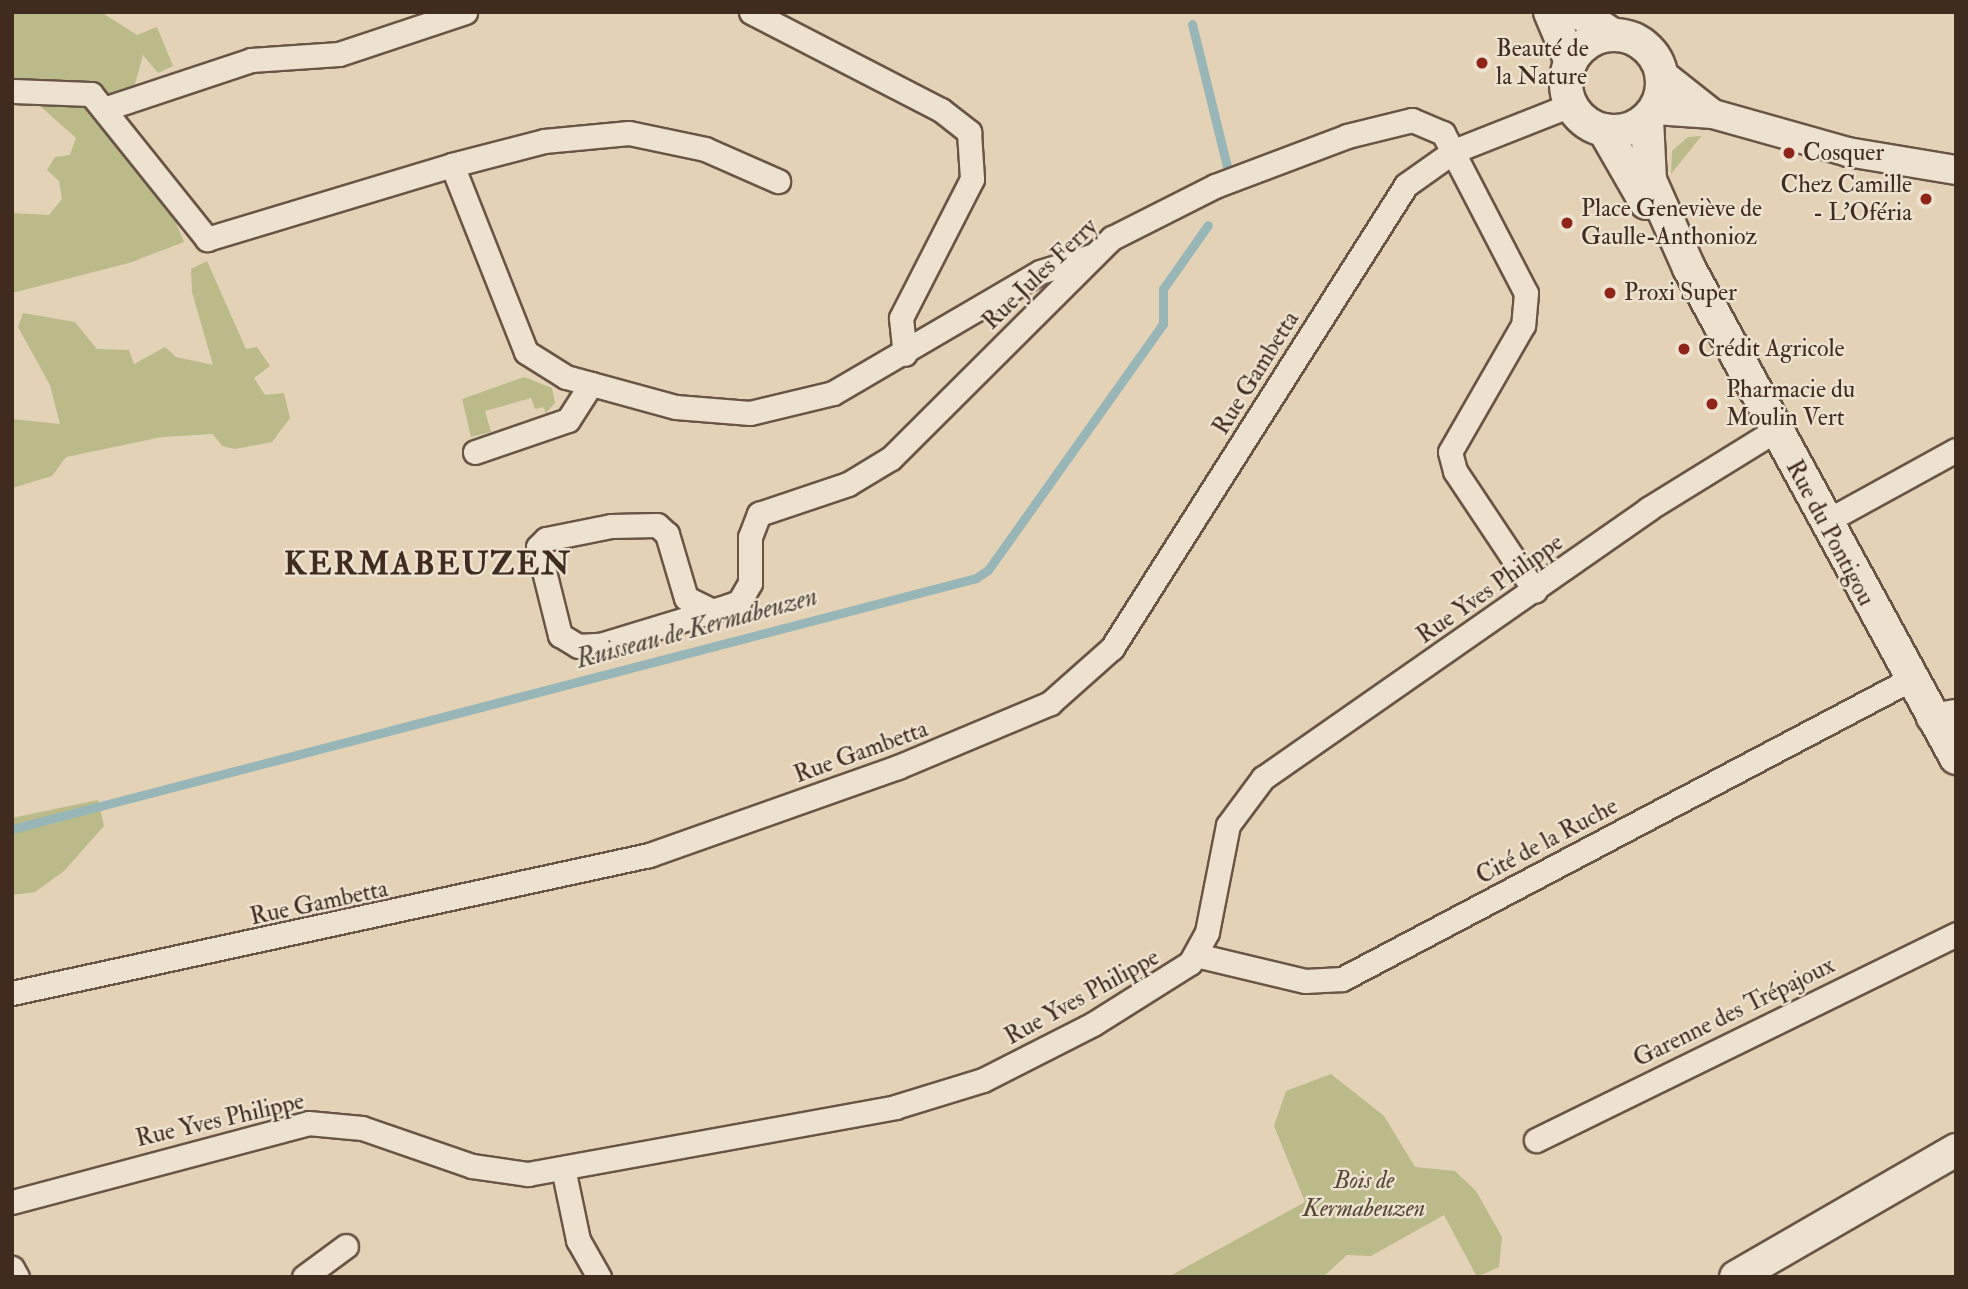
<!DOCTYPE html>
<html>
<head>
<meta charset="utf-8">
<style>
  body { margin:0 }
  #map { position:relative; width:1968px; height:1289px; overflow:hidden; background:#e3d2b6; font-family:"IM FELL Double Pica",serif }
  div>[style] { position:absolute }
  .green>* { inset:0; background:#bbba89 }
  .stream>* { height:9px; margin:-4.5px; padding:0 4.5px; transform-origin:4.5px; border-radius:4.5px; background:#98b5b7 }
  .roads { filter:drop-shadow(2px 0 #695546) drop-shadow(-2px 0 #695546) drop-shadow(0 2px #695546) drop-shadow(0 -2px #695546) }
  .minor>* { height:23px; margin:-11.5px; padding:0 11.5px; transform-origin:11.5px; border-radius:11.5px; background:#ede2d0 }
  .tertiary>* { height:28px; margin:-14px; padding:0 14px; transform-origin:14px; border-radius:14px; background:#ede2d0 }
  .secondary>* { height:32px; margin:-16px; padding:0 16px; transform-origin:16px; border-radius:16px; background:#ede2d0 }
  .secondary>.ring { margin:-16px; padding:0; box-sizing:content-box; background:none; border:32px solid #ede2d0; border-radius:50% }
  .dots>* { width:19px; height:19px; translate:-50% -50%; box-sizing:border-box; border:4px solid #ede2d0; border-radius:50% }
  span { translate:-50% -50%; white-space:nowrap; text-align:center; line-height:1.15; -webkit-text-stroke:5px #ede2d0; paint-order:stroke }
  .poi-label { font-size:24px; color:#402b21 }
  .left { translate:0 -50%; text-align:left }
  .right { translate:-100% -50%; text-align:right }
  .street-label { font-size:24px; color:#402b21 }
  .park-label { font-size:24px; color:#594836; font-style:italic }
  .water-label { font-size:26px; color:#52473f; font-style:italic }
  .district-label { font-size:32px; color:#402b21; font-weight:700; letter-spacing:2px }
  .frame { position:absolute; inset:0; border:14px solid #402b21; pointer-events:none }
</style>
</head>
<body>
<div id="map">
  <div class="green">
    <i style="clip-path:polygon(12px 12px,101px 12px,137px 35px,157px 27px,173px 66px,158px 73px,143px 55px,133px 91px,105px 131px,163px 193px,184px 242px,129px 263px,12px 293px,12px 213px,49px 215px,62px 199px,59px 181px,47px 170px,55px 157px,70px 155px,76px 138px,12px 81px)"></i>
    <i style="clip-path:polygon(1702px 136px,1699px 139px,1671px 174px,1672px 151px,1688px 137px)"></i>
    <i style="clip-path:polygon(207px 261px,246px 349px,257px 347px,270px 366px,254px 378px,265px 395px,284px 393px,290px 418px,272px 442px,235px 449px,222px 446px,213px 434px,162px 437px,66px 457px,52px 476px,12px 488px,12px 419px,60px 424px,50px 385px,18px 327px,23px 313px,75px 322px,97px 349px,129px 350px,134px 364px,165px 347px,176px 357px,213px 365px,192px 292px,191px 269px)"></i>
    <i style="clip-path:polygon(524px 377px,552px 388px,555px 403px,546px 413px,543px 407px,535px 409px,531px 398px,485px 411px,491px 432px,471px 437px,462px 399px)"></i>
    <i style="clip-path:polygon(98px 800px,104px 826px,64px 871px,35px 892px,12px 895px,12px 818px)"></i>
    <i style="clip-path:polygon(1331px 1074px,1384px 1116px,1415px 1167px,1455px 1171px,1476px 1191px,1502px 1237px,1499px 1267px,1477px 1277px,1444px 1215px,1371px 1256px,1347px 1255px,1323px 1277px,1168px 1277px,1305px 1202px,1274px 1126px,1286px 1091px)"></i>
  </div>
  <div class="stream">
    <i style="left:1192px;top:24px;width:147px;rotate:76.2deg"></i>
    <i style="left:12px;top:829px;width:996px;rotate:-14.59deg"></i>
    <i style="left:976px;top:578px;width:14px;rotate:-34deg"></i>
    <i style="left:988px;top:570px;width:302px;rotate:-54.6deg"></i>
    <i style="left:1163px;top:324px;width:35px;rotate:-90deg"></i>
    <i style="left:1163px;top:289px;width:78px;rotate:-54.9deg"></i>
  </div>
  <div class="roads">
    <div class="minor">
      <i style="left:751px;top:12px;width:214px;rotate:27.3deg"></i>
      <i style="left:941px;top:110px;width:36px;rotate:38deg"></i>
      <i style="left:969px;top:132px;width:47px;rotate:86.3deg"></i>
      <i style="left:972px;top:179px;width:156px;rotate:117.1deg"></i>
      <i style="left:901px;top:318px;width:36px;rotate:84deg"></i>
      <i style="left:12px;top:91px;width:79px;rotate:2.2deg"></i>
      <i style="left:91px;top:94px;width:186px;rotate:51.3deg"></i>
      <i style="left:207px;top:239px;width:256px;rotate:-16.8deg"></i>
      <i style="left:452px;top:165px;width:201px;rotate:68.4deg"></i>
      <i style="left:526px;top:352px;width:47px;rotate:32deg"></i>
      <i style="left:566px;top:377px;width:114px;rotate:15.3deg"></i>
      <i style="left:676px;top:407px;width:74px;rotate:4.6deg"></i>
      <i style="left:750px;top:413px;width:85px;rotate:-13.5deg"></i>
      <i style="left:833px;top:393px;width:240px;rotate:-30.3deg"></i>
      <i style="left:1040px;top:272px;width:53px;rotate:-17.4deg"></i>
      <i style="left:104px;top:109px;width:155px;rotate:-18.4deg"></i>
      <i style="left:251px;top:60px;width:88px;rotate:-3.9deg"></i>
      <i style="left:339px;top:54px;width:133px;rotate:-18.4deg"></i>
      <i style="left:452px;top:165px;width:95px;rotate:-14.6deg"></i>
      <i style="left:544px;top:141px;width:85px;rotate:-5.4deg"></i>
      <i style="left:629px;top:133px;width:78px;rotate:11.9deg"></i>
      <i style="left:705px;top:149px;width:80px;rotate:23.7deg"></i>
      <i style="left:475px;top:452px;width:98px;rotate:-19deg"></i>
      <i style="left:568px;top:420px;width:43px;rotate:-57.4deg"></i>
      <i style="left:1825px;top:522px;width:149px;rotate:-28.8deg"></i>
      <i style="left:713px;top:611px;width:30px;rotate:-154deg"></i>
      <i style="left:686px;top:598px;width:67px;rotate:-106.5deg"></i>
      <i style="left:667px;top:534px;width:13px;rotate:-138deg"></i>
      <i style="left:657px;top:525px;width:46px;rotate:178.8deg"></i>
      <i style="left:611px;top:526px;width:66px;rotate:168.7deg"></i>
      <i style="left:546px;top:539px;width:11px;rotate:135deg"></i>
      <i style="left:538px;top:547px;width:91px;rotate:76deg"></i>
      <i style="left:560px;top:635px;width:21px;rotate:31deg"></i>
      <i style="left:578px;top:646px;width:22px;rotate:-3deg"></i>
      <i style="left:600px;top:645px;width:134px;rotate:-16.9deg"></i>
      <i style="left:728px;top:606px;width:12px;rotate:-20deg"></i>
      <i style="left:739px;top:602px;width:22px;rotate:-60deg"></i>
      <i style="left:750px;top:583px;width:46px;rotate:-90deg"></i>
      <i style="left:750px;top:537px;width:25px;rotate:-69deg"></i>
      <i style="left:759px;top:514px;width:94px;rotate:-18.6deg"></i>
      <i style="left:848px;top:484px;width:50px;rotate:-31.2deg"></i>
      <i style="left:891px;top:458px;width:312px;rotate:-44.9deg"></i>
      <i style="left:1112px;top:238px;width:115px;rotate:-26.8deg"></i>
      <i style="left:1215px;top:186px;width:141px;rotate:-20.7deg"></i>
      <i style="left:1347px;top:136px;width:67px;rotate:-13.8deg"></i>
      <i style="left:1412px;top:120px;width:34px;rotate:23deg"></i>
      <i style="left:1443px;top:133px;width:180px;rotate:62.6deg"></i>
      <i style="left:1526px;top:293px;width:32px;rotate:95deg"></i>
      <i style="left:1523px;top:325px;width:146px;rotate:119.9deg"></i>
      <i style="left:1450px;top:452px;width:20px;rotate:75deg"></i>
      <i style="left:1455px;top:471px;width:144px;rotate:56.3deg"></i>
      <i style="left:1196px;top:955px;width:112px;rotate:13.4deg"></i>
      <i style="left:1305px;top:981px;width:37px;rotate:-3deg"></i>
      <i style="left:1342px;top:979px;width:641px;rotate:-27.8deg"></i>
      <i style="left:12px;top:993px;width:652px;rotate:-12.22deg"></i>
      <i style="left:649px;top:855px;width:264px;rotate:-19.5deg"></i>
      <i style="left:898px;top:767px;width:165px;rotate:-22.8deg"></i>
      <i style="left:1050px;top:703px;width:83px;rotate:-41.6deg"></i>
      <i style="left:1112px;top:648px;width:548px;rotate:-57.58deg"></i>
      <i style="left:1406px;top:185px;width:59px;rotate:-35.3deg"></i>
      <i style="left:1454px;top:151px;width:126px;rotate:-21.5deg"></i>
      <i style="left:1536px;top:1140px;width:468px;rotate:-26.1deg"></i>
      <i style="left:563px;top:1168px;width:74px;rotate:78.2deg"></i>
      <i style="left:578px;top:1240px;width:43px;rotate:60.4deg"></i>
      <i style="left:12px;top:1202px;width:306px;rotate:-14.9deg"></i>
      <i style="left:308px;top:1123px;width:54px;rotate:5.3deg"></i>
      <i style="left:362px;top:1128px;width:116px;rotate:19.1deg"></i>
      <i style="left:472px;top:1166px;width:57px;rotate:8.1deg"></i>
      <i style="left:528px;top:1174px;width:373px;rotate:-10.3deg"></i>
      <i style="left:895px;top:1107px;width:92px;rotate:-17.1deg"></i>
      <i style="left:983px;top:1080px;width:123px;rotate:-27deg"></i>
      <i style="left:1093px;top:1024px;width:115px;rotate:-32.2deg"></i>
      <i style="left:1190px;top:963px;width:35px;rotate:-61deg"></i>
      <i style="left:1207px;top:932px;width:109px;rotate:-78.9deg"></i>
      <i style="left:1228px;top:825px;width:59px;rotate:-53.3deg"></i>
      <i style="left:1263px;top:778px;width:470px;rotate:-34.9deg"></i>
      <i style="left:1648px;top:509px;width:150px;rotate:-31.7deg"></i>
      <i style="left:12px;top:1268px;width:10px;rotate:61deg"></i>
      <i style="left:304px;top:1277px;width:52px;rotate:-36.4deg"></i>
    </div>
    <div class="tertiary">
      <i style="left:1661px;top:73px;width:66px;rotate:38.3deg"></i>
      <i style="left:1655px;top:110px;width:58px;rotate:3.9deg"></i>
      <i style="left:1713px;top:114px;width:140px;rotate:15.7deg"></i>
      <i style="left:1848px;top:152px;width:109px;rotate:9.5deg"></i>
      <i style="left:1931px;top:718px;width:25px;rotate:-9deg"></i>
    </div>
    <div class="secondary">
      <i style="left:1550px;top:12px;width:54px;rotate:67.2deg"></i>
      <i style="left:1578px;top:12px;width:42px;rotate:33.3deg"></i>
      <i class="ring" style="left:1566px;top:35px;width:64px;height:64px"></i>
      <i style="left:1647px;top:119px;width:61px;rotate:87.2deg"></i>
      <i style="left:1650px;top:180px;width:96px;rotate:66.1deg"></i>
      <i style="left:1689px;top:268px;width:558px;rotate:61.41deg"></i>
      <i style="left:1604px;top:130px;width:84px;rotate:60.1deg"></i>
      <i style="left:1736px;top:1277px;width:254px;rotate:-30deg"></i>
    </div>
  </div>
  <div class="dots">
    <i style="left:1482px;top:63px;background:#8f2418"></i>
    <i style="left:1789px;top:153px;background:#8f2418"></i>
    <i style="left:1926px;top:199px;background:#8f2418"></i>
    <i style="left:1567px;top:223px;background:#8f2418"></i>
    <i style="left:1610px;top:293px;background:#8f2418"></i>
    <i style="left:1684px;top:349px;background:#8f2418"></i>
    <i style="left:1712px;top:404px;background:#8f2418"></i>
  </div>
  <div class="poi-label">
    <span class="left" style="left:1496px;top:63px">Beauté de<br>la Nature</span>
    <span class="left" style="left:1803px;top:153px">Cosquer</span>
    <span class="right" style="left:1912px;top:199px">Chez Camille<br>- L'Oféria</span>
    <span class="left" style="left:1581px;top:223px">Place Geneviève de<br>Gaulle-Anthonioz</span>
    <span class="left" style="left:1624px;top:293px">Proxi Super</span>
    <span class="left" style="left:1698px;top:349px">Crédit Agricole</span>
    <span class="left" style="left:1726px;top:404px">Pharmacie du<br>Moulin Vert</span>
  </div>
  <div class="street-label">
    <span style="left:1040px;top:274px;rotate:-44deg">Rue Jules Ferry</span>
    <span style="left:1256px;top:373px;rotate:-58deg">Rue Gambetta</span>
    <span style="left:1830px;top:533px;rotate:62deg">Rue du Pontigou</span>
    <span style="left:1490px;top:589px;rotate:-35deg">Rue Yves Philippe</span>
    <span style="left:861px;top:752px;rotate:-20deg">Rue Gambetta</span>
    <span style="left:1547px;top:841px;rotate:-28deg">Cité de la Ruche</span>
    <span style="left:319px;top:903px;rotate:-12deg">Rue Gambetta</span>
    <span style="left:1082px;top:997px;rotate:-29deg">Rue Yves Philippe</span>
    <span style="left:1734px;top:1012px;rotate:-26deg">Garenne des Trépajoux</span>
    <span style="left:220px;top:1120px;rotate:-13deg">Rue Yves Philippe</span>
  </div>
  <div class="park-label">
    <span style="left:1364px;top:1195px">Bois de<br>Kermabeuzen</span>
  </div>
  <div class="water-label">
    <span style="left:697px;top:629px;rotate:-15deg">Ruisseau de Kermabeuzen</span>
  </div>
  <div class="district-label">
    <span style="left:428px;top:564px">KERMABEUZEN</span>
  </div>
  <div class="frame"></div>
</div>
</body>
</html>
